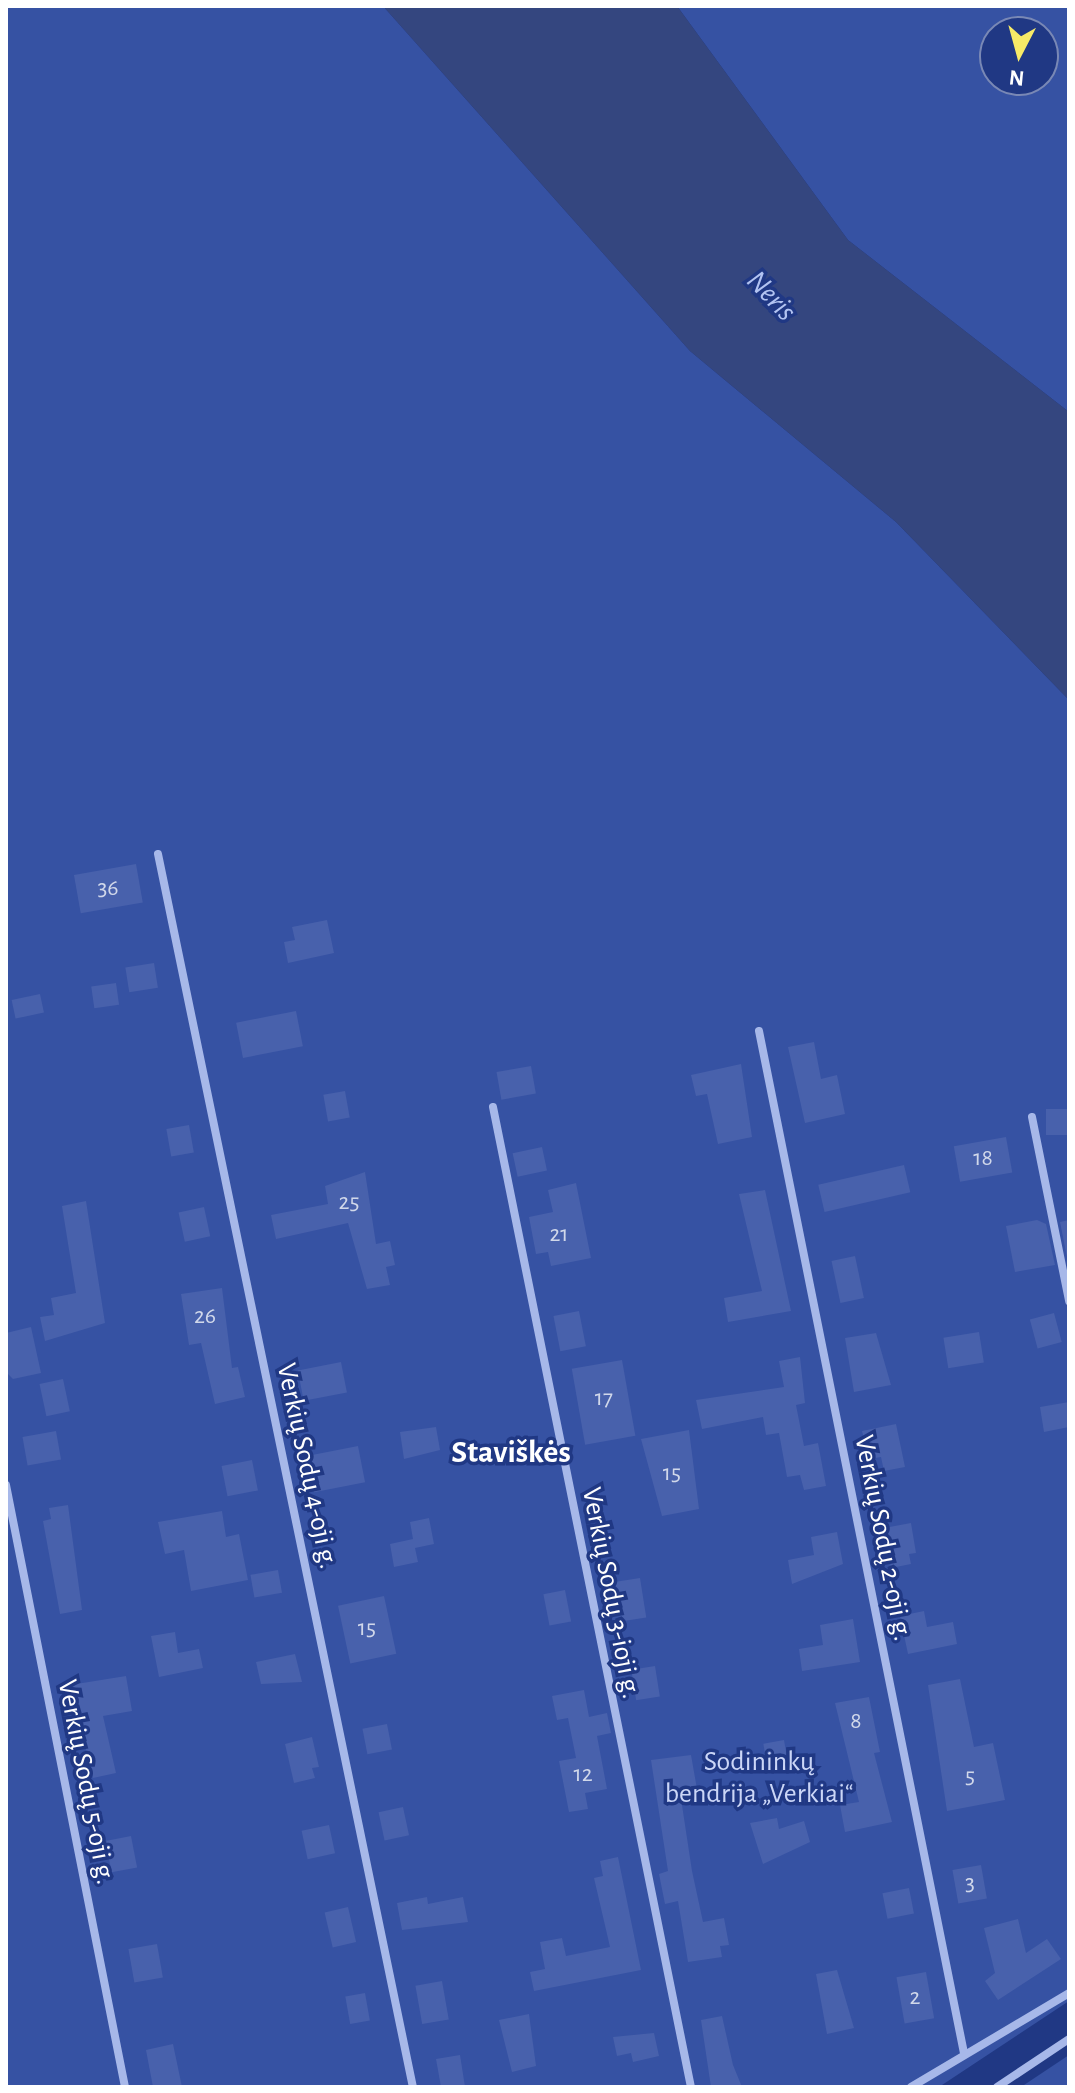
<!DOCTYPE html>
<html>
<head>
<meta charset="utf-8">
<style>
  body { margin:0 }
  #map { position:relative; width:1075px; height:2093px; overflow:hidden; background:#203884; font-family:"Alegreya Sans",sans-serif }
  div>[style] { position:absolute }
  .green>* { inset:0; background:#3652a3 }
  .water>* { inset:0; background:#34467f }
  .building>* { inset:0; background:#4861ac; transform-origin:0 0 }
  .street>* { height:8px; margin:-4px; padding:0 4px; transform-origin:4px; border-radius:4px; background:#a7b8e9 }
  span { translate:-50% -50%; white-space:nowrap; text-align:center; line-height:1.15; -webkit-text-stroke:7px #203884; paint-order:stroke }
  .number-label { font-size:24px; color:#d1d8ea }
  .number-label span { -webkit-text-stroke-width:0 }
  .street-label { font-size:28px; color:#fff }
  .park-label { font-size:28px; color:#cbd6f7 }
  .water-label { font-size:30px; color:#b2c3f1; font-style:italic }
  .quarter-label { font-size:32px; color:#fff; font-weight:700 }
  .frame { position:absolute; inset:0; border:8px solid #fff; pointer-events:none }
  .north { position:absolute; left:979px; top:16px; width:80px; height:80px; box-sizing:border-box; background:#203884; border:2px solid #7988b5; border-radius:50%; rotate:186deg; font-size:22px; font-weight:700; line-height:32px; text-align:center; color:#fff }
  .north::after { content:''; display:block; margin:auto; width:28px; height:36px; background:#f7ea67; clip-path:polygon(50% 0,100% 100%,50% 72%,0 100%) }
</style>
</head>
<body>
<div id="map">
  <div class="green">
    <i style="clip-path:polygon(6px 6px,383px 6px,690px 351px,896px 522px,1069px 700px,1069px 2001px,939px 2087px,6px 2087px)"></i>
    <i style="clip-path:polygon(evenodd,677px 6px,1069px 6px,1069px 412px,848px 240px,677px 6px,995px 32px,1043px 32px,1043px 80px,995px 80px,995px 32px)"></i>
    <i style="clip-path:polygon(1069px 2055px,1069px 2087px,1021px 2087px)"></i>
  </div>
  <div class="water">
    <i style="clip-path:polygon(383px 6px,677px 6px,848px 240px,1069px 412px,1069px 700px,896px 522px,690px 351px)"></i>
  </div>
  <div class="building">
    <i style="left:136px;top:864px;width:39px;height:63px;rotate:80deg"></i>
    <i style="clip-path:polygon(327px 920px,334px 953px,288px 963px,284px 942px,295px 940px,292px 927px)"></i>
    <i style="left:154px;top:963px;width:25px;height:29px;rotate:81deg"></i>
    <i style="left:116px;top:983px;width:22px;height:25px;rotate:82deg"></i>
    <i style="left:40px;top:994px;width:19px;height:29px;rotate:78deg"></i>
    <i style="left:296px;top:1011px;width:36px;height:61px;rotate:79deg"></i>
    <i style="clip-path:polygon(814px 1042px,821px 1079px,837px 1075px,845px 1114px,805px 1123px,788px 1047px)"></i>
    <i style="clip-path:polygon(741px 1064px,752px 1137px,718px 1144px,707px 1094px,696px 1096px,691px 1075px)"></i>
    <i style="left:531px;top:1066px;width:28px;height:35px;rotate:80deg"></i>
    <i style="left:345px;top:1091px;width:27px;height:22px;rotate:80deg"></i>
    <i style="left:1069px;top:1109px;width:26px;height:23px;rotate:90deg"></i>
    <i style="left:189px;top:1125px;width:28px;height:23px;rotate:80deg"></i>
    <i style="left:1006px;top:1137px;width:36px;height:53px;rotate:80deg"></i>
    <i style="left:542px;top:1147px;width:24px;height:30px;rotate:78deg"></i>
    <i style="left:904px;top:1165px;width:28px;height:88px;rotate:77deg"></i>
    <i style="clip-path:polygon(365px 1172px,376px 1244px,390px 1241px,395px 1265px,386px 1267px,390px 1285px,367px 1289px,348px 1223px,276px 1239px,271px 1215px,328px 1204px,325px 1186px)"></i>
    <i style="clip-path:polygon(576px 1183px,591px 1258px,551px 1266px,548px 1252px,536px 1254px,529px 1217px,553px 1212px,548px 1190px)"></i>
    <i style="clip-path:polygon(765px 1190px,791px 1311px,728px 1322px,724px 1298px,762px 1291px,739px 1194px)"></i>
    <i style="clip-path:polygon(86px 1201px,105px 1323px,45px 1341px,40px 1317px,54px 1315px,51px 1298px,76px 1293px,62px 1206px)"></i>
    <i style="left:204px;top:1207px;width:30px;height:26px;rotate:78deg"></i>
    <i style="clip-path:polygon(1037px 1220px,1046px 1224px,1055px 1265px,1015px 1272px,1006px 1226px)"></i>
    <i style="clip-path:polygon(1069px 1220px,1069px 1262px,1068px 1262px,1060px 1222px)"></i>
    <i style="left:855px;top:1256px;width:43px;height:24px;rotate:78deg"></i>
    <i style="clip-path:polygon(222px 1288px,232px 1368px,238px 1367px,245px 1397px,215px 1404px,201px 1343px,189px 1345px,181px 1294px)"></i>
    <i style="left:579px;top:1311px;width:36px;height:26px;rotate:79deg"></i>
    <i style="left:1054px;top:1313px;width:30px;height:25px;rotate:75deg"></i>
    <i style="clip-path:polygon(31px 1327px,41px 1373px,13px 1379px,6px 1372px,6px 1333px)"></i>
    <i style="left:979px;top:1332px;width:31px;height:36px;rotate:81deg"></i>
    <i style="clip-path:polygon(876px 1333px,891px 1385px,854px 1392px,845px 1338px)"></i>
    <i style="clip-path:polygon(800px 1357px,805px 1403px,796px 1405px,804px 1446px,818px 1443px,826px 1486px,804px 1490px,800px 1475px,787px 1477px,779px 1433px,766px 1435px,763px 1417px,702px 1429px,696px 1400px,784px 1387px,779px 1361px)"></i>
    <i style="left:622px;top:1360px;width:77px;height:51px;rotate:80deg"></i>
    <i style="left:341px;top:1362px;width:31px;height:44px;rotate:79deg"></i>
    <i style="left:63px;top:1379px;width:33px;height:24px;rotate:78deg"></i>
    <i style="clip-path:polygon(1069px 1402px,1069px 1427px,1044px 1432px,1040px 1407px)"></i>
    <i style="clip-path:polygon(896px 1424px,905px 1467px,884px 1471px,881px 1457px,869px 1459px,862px 1431px)"></i>
    <i style="clip-path:polygon(436px 1427px,440px 1450px,404px 1459px,400px 1432px)"></i>
    <i style="clip-path:polygon(689px 1430px,699px 1509px,662px 1516px,641px 1439px)"></i>
    <i style="left:56px;top:1431px;width:29px;height:34px;rotate:80deg"></i>
    <i style="left:358px;top:1446px;width:37px;height:52px;rotate:79deg"></i>
    <i style="left:252px;top:1460px;width:31px;height:31px;rotate:79deg"></i>
    <i style="clip-path:polygon(68px 1505px,82px 1610px,60px 1614px,43px 1521px,51px 1519px,49px 1508px)"></i>
    <i style="clip-path:polygon(222px 1511px,226px 1537px,239px 1534px,248px 1580px,191px 1591px,184px 1550px,165px 1554px,158px 1522px)"></i>
    <i style="clip-path:polygon(429px 1518px,434px 1544px,415px 1548px,418px 1562px,394px 1567px,390px 1544px,413px 1539px,410px 1522px)"></i>
    <i style="clip-path:polygon(911px 1523px,916px 1553px,909px 1554px,911px 1564px,891px 1568px,884px 1528px)"></i>
    <i style="clip-path:polygon(837px 1532px,843px 1564px,792px 1584px,788px 1560px,814px 1555px,811px 1537px)"></i>
    <i style="left:278px;top:1570px;width:23px;height:28px;rotate:80deg"></i>
    <i style="left:640px;top:1578px;width:40px;height:26px;rotate:81deg"></i>
    <i style="left:565px;top:1590px;width:32px;height:22px;rotate:79deg"></i>
    <i style="left:384px;top:1596px;width:59px;height:47px;rotate:78deg"></i>
    <i style="clip-path:polygon(924px 1611px,927px 1627px,953px 1622px,957px 1644px,908px 1654px,900px 1616px)"></i>
    <i style="clip-path:polygon(853px 1619px,860px 1662px,802px 1671px,799px 1649px,823px 1645px,820px 1625px)"></i>
    <i style="clip-path:polygon(175px 1632px,178px 1653px,199px 1649px,203px 1668px,159px 1677px,151px 1636px)"></i>
    <i style="clip-path:polygon(295px 1654px,302px 1682px,261px 1684px,256px 1662px)"></i>
    <i style="left:655px;top:1666px;width:31px;height:24px;rotate:81deg"></i>
    <i style="clip-path:polygon(126px 1676px,132px 1711px,103px 1716px,116px 1773px,93px 1778px,70px 1685px)"></i>
    <i style="clip-path:polygon(960px 1679px,974px 1747px,993px 1743px,1005px 1800px,947px 1811px,928px 1685px)"></i>
    <i style="clip-path:polygon(584px 1690px,589px 1717px,607px 1713px,611px 1733px,597px 1736px,607px 1789px,585px 1793px,588px 1809px,569px 1812px,559px 1761px,576px 1758px,568px 1718px,557px 1720px,552px 1696px)"></i>
    <i style="clip-path:polygon(869px 1697px,880px 1752px,874px 1753px,892px 1822px,845px 1832px,840px 1805px,859px 1802px,835px 1703px)"></i>
    <i style="left:387px;top:1724px;width:26px;height:25px;rotate:79deg"></i>
    <i style="clip-path:polygon(312px 1737px,319px 1767px,312px 1768px,315px 1778px,294px 1783px,285px 1744px)"></i>
    <i style="left:784px;top:1740px;width:27px;height:21px;rotate:80deg"></i>
    <i style="clip-path:polygon(691px 1755px,697px 1789px,680px 1792px,692px 1871px,703px 1922px,724px 1918px,729px 1945px,720px 1946px,722px 1957px,688px 1962px,678px 1901px,665px 1904px,659px 1874px,668px 1871px,651px 1760px)"></i>
    <i style="left:403px;top:1807px;width:29px;height:25px;rotate:78deg"></i>
    <i style="clip-path:polygon(777px 1818px,779px 1829px,804px 1821px,810px 1842px,763px 1864px,750px 1823px)"></i>
    <i style="left:329px;top:1825px;width:29px;height:28px;rotate:78deg"></i>
    <i style="left:131px;top:1836px;width:32px;height:26px;rotate:79deg"></i>
    <i style="clip-path:polygon(618px 1857px,641px 1970px,534px 1991px,530px 1972px,545px 1969px,540px 1942px,562px 1938px,566px 1956px,610px 1947px,594px 1878px,603px 1876px,600px 1861px)"></i>
    <i style="left:981px;top:1865px;width:34px;height:29px;rotate:80deg"></i>
    <i style="left:909px;top:1888px;width:26px;height:27px;rotate:79deg"></i>
    <i style="clip-path:polygon(427px 1897px,428px 1904px,463px 1897px,468px 1922px,402px 1930px,397px 1903px)"></i>
    <i style="left:348px;top:1907px;width:36px;height:24px;rotate:77deg"></i>
    <i style="clip-path:polygon(1018px 1919px,1026px 1953px,1047px 1939px,1061px 1959px,998px 2000px,985px 1981px,995px 1973px,984px 1928px)"></i>
    <i style="left:157px;top:1944px;width:34px;height:29px;rotate:80deg"></i>
    <i style="clip-path:polygon(837px 1970px,854px 2028px,827px 2034px,816px 1974px)"></i>
    <i style="left:926px;top:1972px;width:47px;height:30px;rotate:80deg"></i>
    <i style="left:442px;top:1981px;width:39px;height:27px;rotate:80deg"></i>
    <i style="left:365px;top:1993px;width:28px;height:20px;rotate:80deg"></i>
    <i style="clip-path:polygon(529px 2014px,536px 2066px,512px 2072px,499px 2020px)"></i>
    <i style="clip-path:polygon(722px 2016px,733px 2065px,742px 2087px,711px 2087px,701px 2020px)"></i>
    <i style="clip-path:polygon(654px 2033px,659px 2056px,633px 2062px,631px 2053px,617px 2056px,613px 2037px)"></i>
    <i style="clip-path:polygon(173px 2044px,182px 2087px,153px 2087px,146px 2050px)"></i>
    <i style="clip-path:polygon(460px 2055px,465px 2087px,441px 2087px,436px 2059px)"></i>
  </div>
  <div class="street">
    <i style="left:158px;top:854px;width:1259px;rotate:78.32deg"></i>
    <i style="left:759px;top:1031px;width:1042px;rotate:78.66deg"></i>
    <i style="left:493px;top:1107px;width:1000px;rotate:78.58deg"></i>
    <i style="left:1032px;top:1117px;width:188px;rotate:78.6deg"></i>
    <i style="left:6px;top:1485px;width:614px;rotate:78.82deg"></i>
    <i style="left:911px;top:2087px;width:184px;rotate:-30.7deg"></i>
    <i style="left:997px;top:2087px;width:87px;rotate:-33.7deg"></i>
  </div>
  <div class="number-label">
    <span style="left:108px;top:889px">36</span>
    <span style="left:983px;top:1159px">18</span>
    <span style="left:349px;top:1203px">25</span>
    <span style="left:559px;top:1235px">21</span>
    <span style="left:205px;top:1317px">26</span>
    <span style="left:604px;top:1399px">17</span>
    <span style="left:672px;top:1474px">15</span>
    <span style="left:367px;top:1629px">15</span>
    <span style="left:856px;top:1722px">8</span>
    <span style="left:583px;top:1775px">12</span>
    <span style="left:970px;top:1777px">5</span>
    <span style="left:970px;top:1884px">3</span>
    <span style="left:915px;top:1998px">2</span>
  </div>
  <div class="street-label">
    <span style="left:307px;top:1466px;rotate:78deg">Verkių Sodų 4-oji g.</span>
    <span style="left:883px;top:1538px;rotate:79deg">Verkių Sodų 2-oji g.</span>
    <span style="left:611px;top:1593px;rotate:79deg">Verkių Sodų 3-ioji g.</span>
    <span style="left:86px;top:1782px;rotate:79deg">Verkių Sodų 5-oji g.</span>
  </div>
  <div class="park-label">
    <span style="left:759px;top:1778px">Sodininkų<br>bendrija „Verkiai“</span>
  </div>
  <div class="water-label">
    <span style="left:771px;top:296px;rotate:46deg">Neris</span>
  </div>
  <div class="quarter-label">
    <span style="left:511px;top:1452px">Staviškės</span>
  </div>
  <div class="frame"></div>
  <div class="north">N</div>
</div>
</body>
</html>
